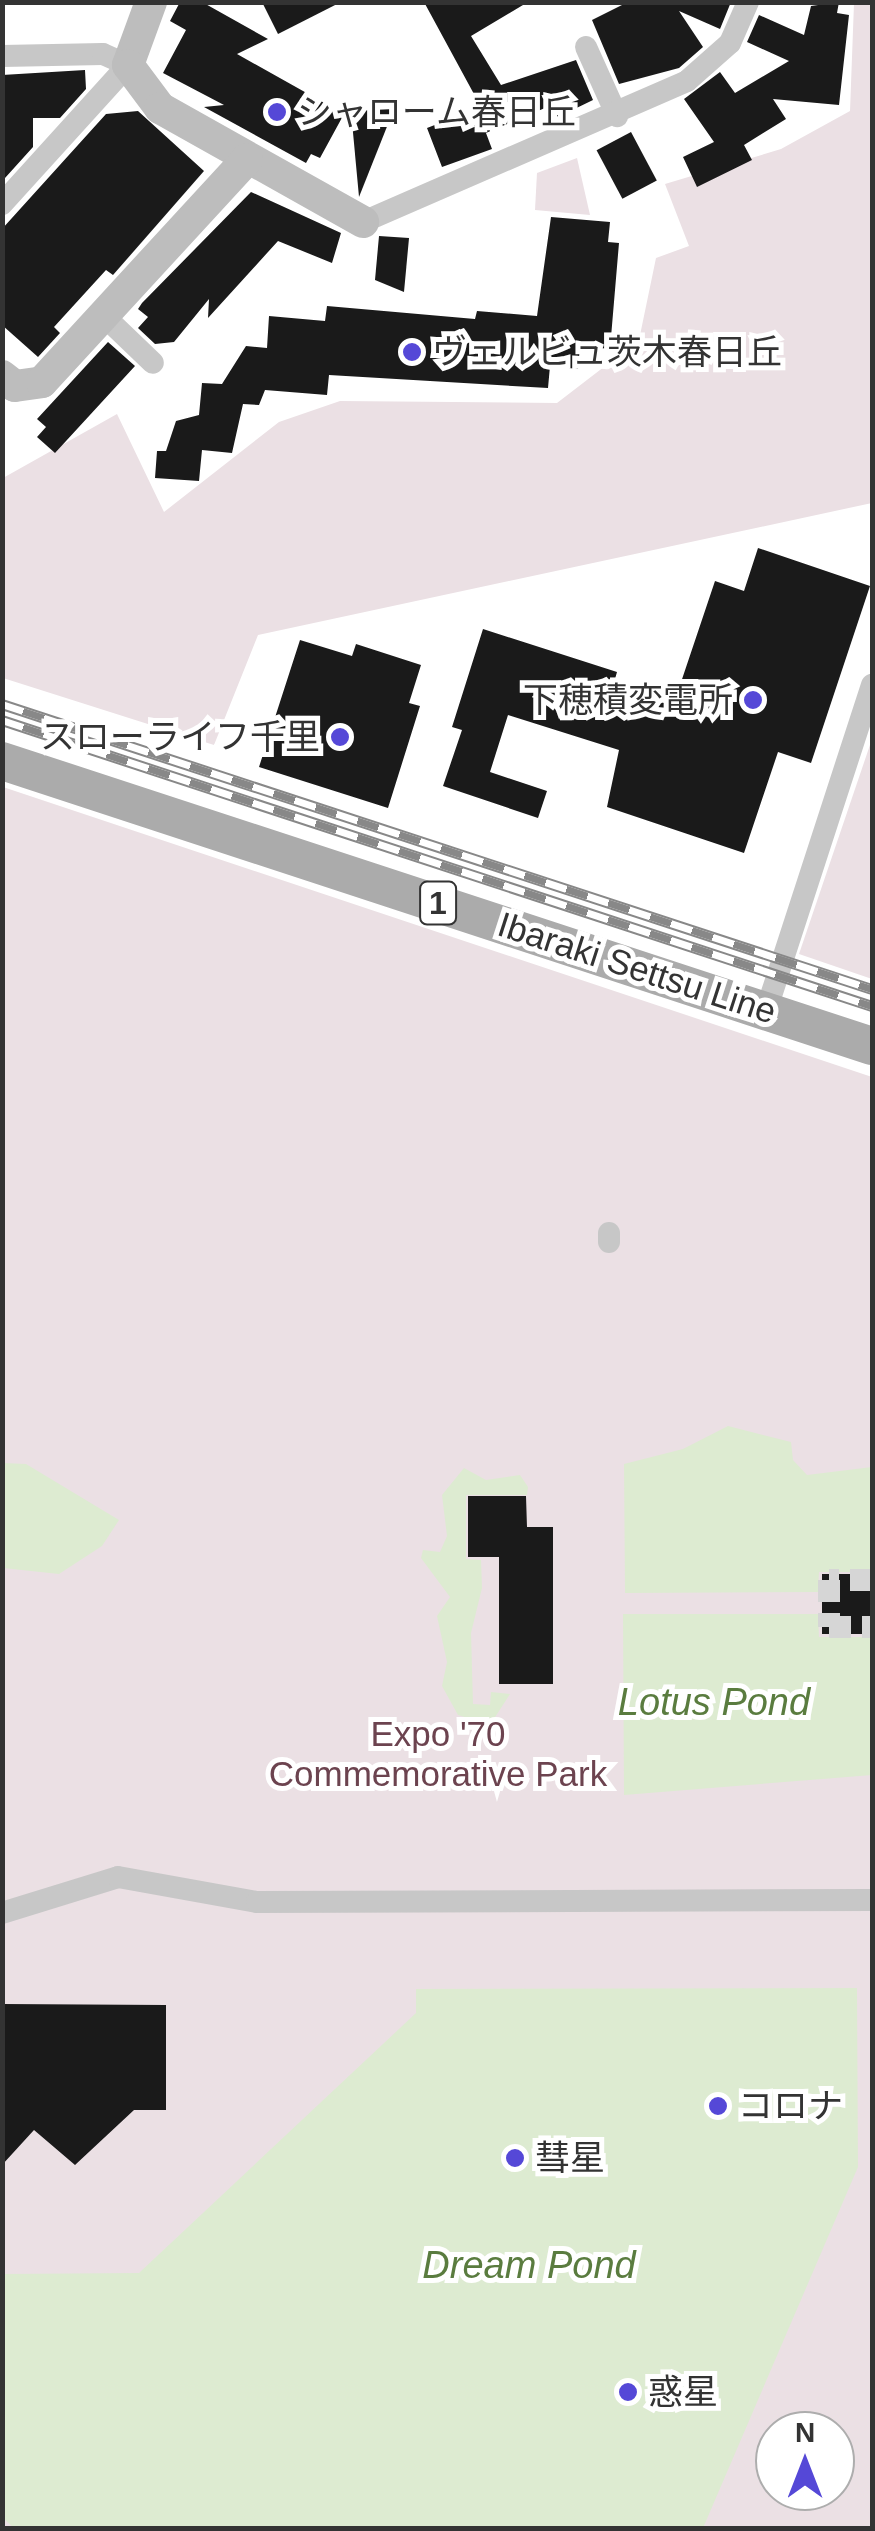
<!DOCTYPE html>
<html>
<head>
<meta charset="utf-8">
<style>
  body { margin:0 }
  #map { position:relative; width:875px; height:2531px; overflow:hidden; background:#fff; font-family:Helvetica,"Noto Sans JP",sans-serif }
  div>[style] { position:absolute }
  .green>* { inset:0; background:#ebe0e4 }
  .water>* { inset:0; background:#ddebd1 }
  .building>* { inset:0; background:#1a1a1a; transform-origin:0 0 }
  .street-tunnel>* { height:22px; margin-top:-11px; transform-origin:0; background:repeating-linear-gradient(90deg,#d6d6d6 0 22px,transparent 0 33px) }
  .street>* { height:22px; margin:-11px; padding:0 11px; transform-origin:11px; border-radius:11px; background:#c7c7c7 }
  .secondary>* { height:32px; margin:-16px; padding:0 16px; transform-origin:16px; border-radius:16px; background:#bdbdbd }
  .primary>* { height:38px; margin:-19px; padding:0 19px; transform-origin:19px; border-radius:19px; background:#ababab }
  .rail>* { height:11px; margin-top:-5.5px; transform-origin:0; background:repeating-linear-gradient(90deg,#fff 0 22px,#888 0 44px); box-sizing:border-box; border-block:2px solid #888 }
  .dots>* { width:28px; height:28px; translate:-50% -50%; box-sizing:border-box; border:5px solid #fff; border-radius:50% }
  span { translate:-50% -50%; white-space:nowrap; text-align:center; line-height:1.15; -webkit-text-stroke:10px #fff; paint-order:stroke }
  .shield-label span { padding:2px 8px; background:#fff; border:2px solid; border-radius:8px; -webkit-text-stroke-width:0 }
  .shield-label { font-size:32px; color:#333; font-weight:700 }
  .poi-label { font-size:35px; color:#333 }
  .left { translate:0 -50%; text-align:left }
  .right { translate:-100% -50%; text-align:right }
  .street-label { font-size:35px; color:#333 }
  .park-label { font-size:35px; color:#6c434f }
  .water-label { font-size:38px; color:#5a7c3f; font-style:italic }
  .frame { position:absolute; inset:0; border:5px solid #333; pointer-events:none }
  .north { position:absolute; left:755px; top:2411px; width:100px; height:100px; box-sizing:border-box; background:#fff; border:2px solid #adadad; border-radius:50%; rotate:0deg; font-size:28px; font-weight:700; line-height:40px; text-align:center; color:#333 }
  .north::after { content:''; display:block; margin:auto; width:35px; height:45px; background:#5548d7; clip-path:polygon(50% 0,100% 100%,50% 72%,0 100%) }
</style>
</head>
<body>
<div id="map">
  <div class="green">
    <i style="clip-path:polygon(854px 3px,872px 3px,872px 503px,258px 635px,214px 745px,3px 678px,3px 478px,117px 414px,164px 512px,279px 422px,340px 401px,557px 403px,639px 340px,656px 258px,689px 246px,665px 184px,781px 149px,850px 111px)"></i>
    <i style="clip-path:polygon(577px 158px,590px 215px,535px 210px,537px 173px)"></i>
    <i style="clip-path:polygon(872px 739px,872px 979px,799px 954px)"></i>
    <i style="clip-path:polygon(evenodd,3px 787px,872px 1077px,872px 2528px,3px 2528px,3px 787px,775px 2431px,835px 2431px,835px 2491px,775px 2491px,775px 2431px)"></i>
  </div>
  <div class="water">
    <i style="clip-path:polygon(728px 1426px,791px 1442px,793px 1460px,807px 1475px,872px 1467px,872px 1572px,819px 1572px,818px 1592px,625px 1593px,624px 1464px,683px 1449px)"></i>
    <i style="clip-path:polygon(3px 1463px,26px 1464px,119px 1520px,102px 1546px,59px 1574px,3px 1568px)"></i>
    <i style="clip-path:polygon(464px 1468px,486px 1480px,520px 1475px,528px 1487px,527px 1495px,466px 1495px,466px 1559px,481px 1560px,482px 1588px,471px 1633px,473px 1704px,490px 1705px,491px 1692px,510px 1694px,490px 1725px,458px 1715px,442px 1686px,447px 1662px,437px 1616px,450px 1597px,421px 1558px,423px 1550px,440px 1552px,447px 1536px,442px 1495px)"></i>
    <i style="clip-path:polygon(623px 1614px,818px 1614px,819px 1637px,872px 1637px,872px 1775px,624px 1795px)"></i>
    <i style="clip-path:polygon(857px 1988px,858px 2167px,703px 2528px,14px 2528px,3px 2518px,3px 2274px,139px 2273px,416px 2013px,416px 1989px)"></i>
  </div>
  <div class="building">
    <i style="clip-path:polygon(180px 2px,202px 2px,268px 39px,237px 54px,344px 114px,320px 158px,311px 154px,306px 163px,204px 107px,224px 105px,163px 73px,186px 30px,170px 21px)"></i>
    <i style="clip-path:polygon(262px 2px,341px 2px,278px 34px)"></i>
    <i style="clip-path:polygon(424px 2px,528px 2px,471px 36px,501px 85px,576px 60px,593px 100px,558px 117px,552px 105px,486px 133px,492px 149px,442px 167px,427px 128px,481px 107px)"></i>
    <i style="clip-path:polygon(628px 2px,731px 2px,720px 29px,679px 11px,703px 47px,679px 68px,619px 84px,592px 20px)"></i>
    <i style="clip-path:polygon(839px 2px,837px 13px,849px 15px,839px 105px,773px 99px,786px 119px,744px 145px,752px 160px,697px 187px,683px 157px,714px 142px,684px 99px,720px 72px,735px 93px,789px 61px,747px 42px,759px 15px,804px 35px,811px 6px)"></i>
    <i style="clip-path:polygon(85px 70px,86px 89px,60px 118px,33px 118px,33px 147px,5px 178px,2px 75px)"></i>
    <i style="clip-path:polygon(394px 109px,359px 197px,351px 111px)"></i>
    <i style="clip-path:polygon(138px 111px,204px 171px,113px 275px,106px 270px,54px 327px,60px 333px,38px 357px,2px 325px,2px 229px,106px 114px)"></i>
    <i style="left:631px;top:132px;width:55px;height:39px;rotate:62deg"></i>
    <i style="clip-path:polygon(251px 192px,341px 233px,332px 263px,278px 241px,208px 318px,209px 299px,174px 342px,155px 344px,138px 328px,148px 317px,138px 309px,142px 303px)"></i>
    <i style="clip-path:polygon(551px 217px,610px 222px,608px 242px,619px 243px,610px 349px,580px 346px,578px 369px,550px 366px,548px 388px,329px 375px,327px 395px,265px 390px,259px 405px,243px 404px,232px 453px,202px 450px,199px 481px,155px 478px,157px 451px,166px 451px,176px 421px,199px 415px,202px 383px,222px 384px,246px 346px,267px 348px,269px 316px,325px 321px,327px 306px,475px 319px,477px 311px,537px 316px)"></i>
    <i style="clip-path:polygon(379px 236px,409px 238px,404px 292px,375px 280px)"></i>
    <i style="clip-path:polygon(108px 342px,135px 366px,55px 453px,37px 437px,46px 427px,37px 419px)"></i>
    <i style="clip-path:polygon(758px 548px,870px 586px,811px 763px,778px 752px,744px 853px,607px 807px,619px 750px,508px 715px,490px 772px,547px 791px,538px 818px,443px 786px,462px 730px,452px 727px,483px 629px,617px 672px,613px 686px,673px 706px,715px 581px,744px 591px)"></i>
    <i style="clip-path:polygon(300px 640px,352px 656px,356px 644px,421px 665px,409px 703px,420px 706px,388px 808px,259px 767px)"></i>
    <i style="clip-path:polygon(468px 1496px,526px 1496px,527px 1527px,553px 1527px,553px 1684px,499px 1684px,499px 1557px,468px 1557px)"></i>
    <i style="left:822px;top:1574px;width:50px;height:60px"></i>
    <i style="clip-path:polygon(2px 2004px,166px 2005px,166px 2110px,134px 2110px,75px 2165px,34px 2130px,2px 2165px)"></i>
  </div>
  <div class="street-tunnel">
    <i style="left:872px;top:1580px;width:43px;rotate:180deg"></i>
    <i style="left:829px;top:1580px;width:47px;rotate:90deg"></i>
    <i style="left:829px;top:1627px;width:43px"></i>
  </div>
  <div class="street">
    <i style="left:586px;top:47px;width:76px;rotate:65.8deg"></i>
    <i style="left:2px;top:56px;width:101px;rotate:-1.1deg"></i>
    <i style="left:103px;top:54px;width:27px;rotate:24deg"></i>
    <i style="left:128px;top:65px;width:188px;rotate:132.2deg"></i>
    <i style="left:363px;top:222px;width:353px;rotate:-23.5deg"></i>
    <i style="left:687px;top:81px;width:57px;rotate:-41.5deg"></i>
    <i style="left:730px;top:43px;width:45px;rotate:-66.3deg"></i>
    <i style="left:103px;top:315px;width:69px;rotate:43.8deg"></i>
    <i style="left:766px;top:1011px;width:343px;rotate:-72deg"></i>
    <i style="left:609px;top:1233px;width:9px;rotate:90deg"></i>
    <i style="left:2px;top:1913px;width:121px;rotate:-17.2deg"></i>
    <i style="left:118px;top:1877px;width:141px;rotate:10.2deg"></i>
    <i style="left:257px;top:1902px;width:615px;rotate:-0.19deg"></i>
  </div>
  <div class="secondary">
    <i style="left:151px;top:2px;width:67px;rotate:110.1deg"></i>
    <i style="left:128px;top:65px;width:54px;rotate:53.3deg"></i>
    <i style="left:160px;top:108px;width:233px;rotate:29.3deg"></i>
    <i style="left:2px;top:376px;width:16px;rotate:38deg"></i>
    <i style="left:15px;top:386px;width:27px;rotate:-8deg"></i>
    <i style="left:42px;top:382px;width:303px;rotate:-47.4deg"></i>
  </div>
  <div class="primary">
    <i style="left:2px;top:761px;width:915px;rotate:18.14deg"></i>
  </div>
  <div class="rail">
    <i style="left:2px;top:704px;width:915px;rotate:18.14deg"></i>
    <i style="left:2px;top:720px;width:916px;rotate:18.2deg"></i>
  </div>
  <div class="dots">
    <i style="left:277px;top:112px;background:#5548d7"></i>
    <i style="left:412px;top:352px;background:#5548d7"></i>
    <i style="left:753px;top:700px;background:#5548d7"></i>
    <i style="left:340px;top:737px;background:#5548d7"></i>
    <i style="left:718px;top:2106px;background:#5548d7"></i>
    <i style="left:515px;top:2158px;background:#5548d7"></i>
    <i style="left:628px;top:2392px;background:#5548d7"></i>
  </div>
  <div class="shield-label">
    <span style="left:438px;top:903px">1</span>
  </div>
  <div class="poi-label">
    <span class="left" style="left:297px;top:112px">シャローム春日丘</span>
    <span class="left" style="left:432px;top:352px">ヴェルビュ茨木春日丘</span>
    <span class="right" style="left:733px;top:700px">下穂積変電所</span>
    <span class="right" style="left:320px;top:737px">スローライフ千里</span>
    <span class="left" style="left:738px;top:2106px">コロナ</span>
    <span class="left" style="left:535px;top:2158px">彗星</span>
    <span class="left" style="left:648px;top:2392px">惑星</span>
  </div>
  <div class="street-label">
    <span style="left:637px;top:968px;rotate:18deg">Ibaraki Settsu Line</span>
  </div>
  <div class="park-label">
    <span style="left:438px;top:1754px">Expo '70<br>Commemorative Park</span>
  </div>
  <div class="water-label">
    <span style="left:714px;top:1703px">Lotus Pond</span>
    <span style="left:529px;top:2266px">Dream Pond</span>
  </div>
  <div class="frame"></div>
  <div class="north">N</div>
</div>
</body>
</html>
